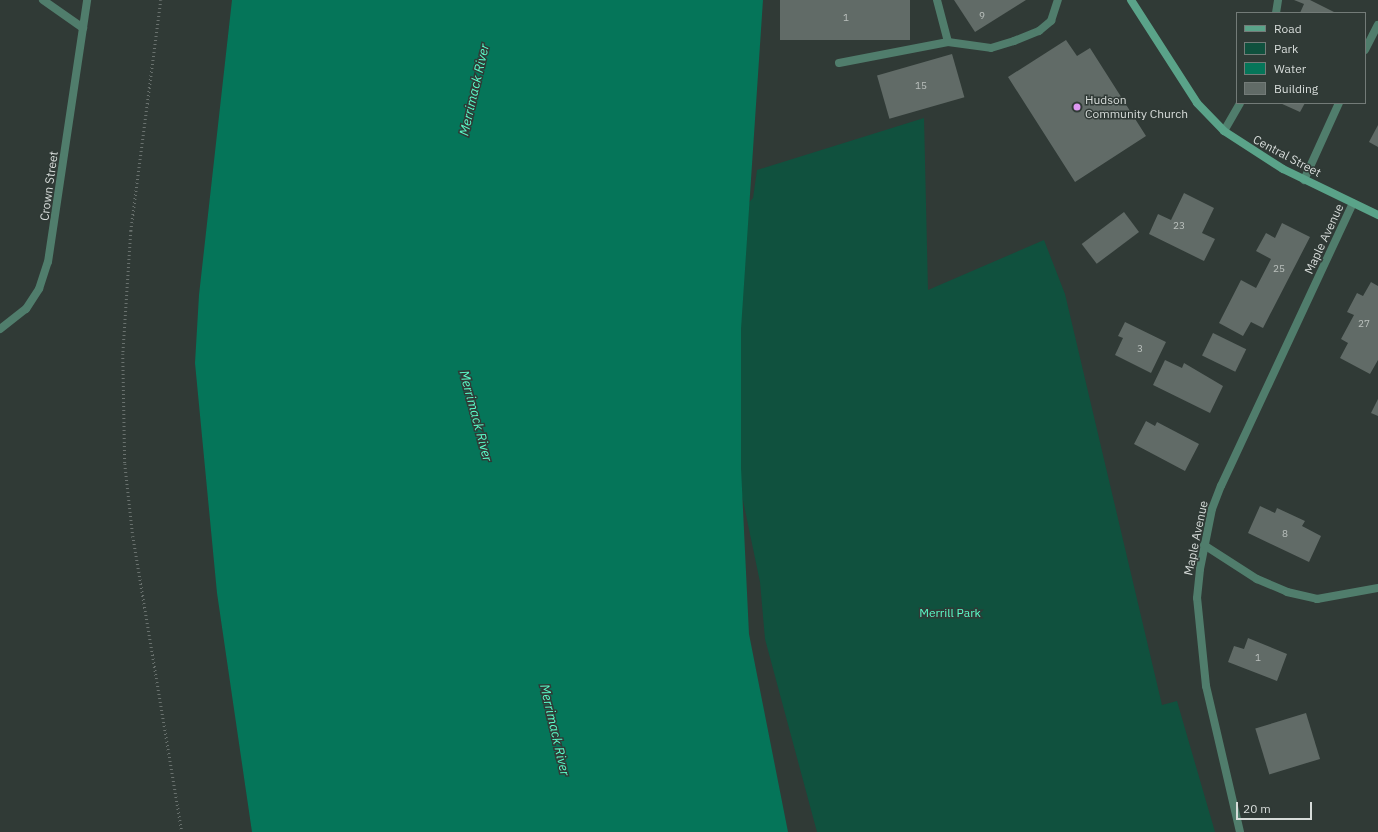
<!DOCTYPE html>
<html>
<head>
<meta charset="utf-8">
<style>
  body { margin:0 }
  #map { position:relative; width:1378px; height:832px; overflow:hidden; background:#303a36; font-family:"IBM Plex Sans",sans-serif }
  div>[style] { position:absolute }
  .green>* { inset:0; background:#10513e }
  .water>* { inset:0; background:#057559 }
  .building>* { inset:0; background:#616b67; transform-origin:0 0 }
  .path>* { height:2.5px; margin-top:-1.25px; transform-origin:0; background:repeating-linear-gradient(90deg,#69716e 0 1px,transparent 0 4px) }
  .lane>* { height:8px; margin:-4px; padding:0 4px; transform-origin:4px; border-radius:4px; background:#507d6c }
  .street>* { height:8px; margin:-4px; padding:0 4px; transform-origin:4px; border-radius:4px; background:#507d6c }
  .secondary>* { height:8px; margin:-4px; padding:0 4px; transform-origin:4px; border-radius:4px; background:#5aa389 }
  .dots>* { width:11px; height:11px; translate:-50% -50%; box-sizing:border-box; border:2px solid #303a36; border-radius:50% }
  span { translate:-50% -50%; white-space:nowrap; text-align:center; line-height:1.15; -webkit-text-stroke:3px #303a36; paint-order:stroke }
  .number-label { font-size:10px; color:#bac0bd }
  .number-label span { -webkit-text-stroke-width:0 }
  .poi-label { font-size:12px; color:#d7dcda }
  .left { translate:0 -50%; text-align:left }
  .street-label { font-size:12px; color:#d7dcda }
  .park-label { font-size:12px; color:#59fdc9 }
  .water-label { font-size:13px; color:#5afeca; font-style:italic }
  .legend { position:absolute; left:1236px; top:12px; width:130px; height:92px; box-sizing:border-box; background:#303a36; border:1px solid #737b78; margin:0; padding:5px 7px; list-style:none; font-size:12px; color:#d7dcda }
  .legend li { display:flex; align-items:center; gap:8px; height:20px }
  .legend b { width:20px; border:1px solid #737b78 }
  .scale { position:absolute; left:1236px; top:802px; width:76px; height:18px; box-sizing:border-box; border:2px solid #d7dcda; border-top:0; padding-left:5px; font-size:12px; line-height:14px; white-space:nowrap; color:#d7dcda; -webkit-text-stroke:3px #303a36; paint-order:stroke }
</style>
</head>
<body>
<div id="map">
  <div class="green">
    <i style="clip-path:polygon(924px 118px,928px 290px,1044px 240px,1065px 294px,1162px 705px,1177px 701px,1215px 832px,817px 832px,765px 639px,760px 582px,736px 467px,744px 208px,753px 198px,757px 170px)"></i>
  </div>
  <div class="water">
    <i style="clip-path:polygon(232px 0,763px 0,741px 329px,741px 468px,749px 634px,788px 832px,252px 832px,217px 593px,195px 363px,199px 295px)"></i>
  </div>
  <div class="building">
    <i style="left:780px;top:0;width:130px;height:40px"></i>
    <i style="clip-path:polygon(954px 0,1026px 0,975px 32px)"></i>
    <i style="clip-path:polygon(1294px 0,1310px 0,1336px 13px,1300px 13px,1304px 4px)"></i>
    <i style="clip-path:polygon(1066px 40px,1077px 56px,1090px 48px,1146px 136px,1075px 182px,1008px 77px)"></i>
    <i style="left:952px;top:54px;width:45px;height:78px;rotate:74deg"></i>
    <i style="clip-path:polygon(1280px 103px,1305px 103px,1300px 112px)"></i>
    <i style="clip-path:polygon(1378px 125px,1378px 147px,1369px 142px)"></i>
    <i style="clip-path:polygon(1184px 193px,1214px 208px,1202px 233px,1215px 239px,1204px 261px,1149px 234px,1158px 214px,1171px 220px)"></i>
    <i style="left:1124px;top:212px;width:25px;height:53px;rotate:53deg"></i>
    <i style="clip-path:polygon(1282px 223px,1310px 237px,1263px 328px,1251px 322px,1243px 336px,1219px 323px,1241px 280px,1256px 288px,1271px 259px,1256px 251px,1266px 233px,1275px 238px)"></i>
    <i style="clip-path:polygon(1371px 282px,1378px 286px,1378px 360px,1370px 374px,1340px 358px,1348px 343px,1341px 339px,1354px 315px,1347px 312px,1357px 293px,1363px 296px)"></i>
    <i style="clip-path:polygon(1125px 322px,1166px 342px,1151px 373px,1115px 355px,1123px 338px,1118px 336px)"></i>
    <i style="left:1213px;top:333px;width:37px;height:25px;rotate:26deg"></i>
    <i style="clip-path:polygon(1165px 360px,1182px 368px,1184px 363px,1223px 386px,1210px 413px,1153px 385px)"></i>
    <i style="clip-path:polygon(1378px 399px,1378px 416px,1371px 413px)"></i>
    <i style="clip-path:polygon(1146px 421px,1155px 426px,1157px 422px,1199px 444px,1185px 471px,1134px 444px)"></i>
    <i style="clip-path:polygon(1260px 506px,1275px 513px,1277px 508px,1305px 521px,1302px 526px,1321px 536px,1309px 562px,1248px 533px)"></i>
    <i style="clip-path:polygon(1248px 638px,1287px 654px,1277px 681px,1228px 662px,1234px 646px,1244px 649px)"></i>
    <i style="left:1306px;top:713px;width:48px;height:53px;rotate:73deg"></i>
  </div>
  <div class="path">
    <i style="left:161px;top:0;width:233px;rotate:97.4deg"></i>
    <i style="left:131px;top:231px;width:123px;rotate:93.7deg"></i>
    <i style="left:123px;top:354px;width:110px;rotate:89deg"></i>
    <i style="left:125px;top:464px;width:72px;rotate:83.7deg"></i>
    <i style="left:133px;top:536px;width:300px;rotate:80.6deg"></i>
  </div>
  <div class="lane">
    <i style="left:937px;top:0;width:43px;rotate:75.3deg"></i>
    <i style="left:1276px;top:13px;width:13px;rotate:-81deg"></i>
    <i style="left:1365px;top:50px;width:28px;rotate:-63deg"></i>
    <i style="left:839px;top:63px;width:111px;rotate:-10.9deg"></i>
    <i style="left:948px;top:42px;width:43px;rotate:7.9deg"></i>
    <i style="left:991px;top:48px;width:24px;rotate:-17deg"></i>
    <i style="left:1014px;top:41px;width:27px;rotate:-22deg"></i>
    <i style="left:1039px;top:31px;width:16px;rotate:-40deg"></i>
    <i style="left:1051px;top:21px;width:22px;rotate:-72deg"></i>
    <i style="left:1224px;top:131px;width:32px;rotate:-60deg"></i>
    <i style="left:1304px;top:180px;width:85px;rotate:-65.6deg"></i>
  </div>
  <div class="street">
    <i style="left:43px;top:0;width:49px;rotate:35deg"></i>
    <i style="left:0;top:329px;width:33px;rotate:-38deg"></i>
    <i style="left:26px;top:309px;width:24px;rotate:-57deg"></i>
    <i style="left:39px;top:289px;width:28px;rotate:-72deg"></i>
    <i style="left:48px;top:262px;width:265px;rotate:-81.5deg"></i>
    <i style="left:1204px;top:545px;width:63px;rotate:32.7deg"></i>
    <i style="left:1257px;top:579px;width:33px;rotate:23deg"></i>
    <i style="left:1287px;top:592px;width:31px;rotate:13deg"></i>
    <i style="left:1317px;top:599px;width:62px;rotate:-10.2deg"></i>
    <i style="left:1240px;top:832px;width:150px;rotate:-103.1deg"></i>
    <i style="left:1206px;top:686px;width:88px;rotate:-95.8deg"></i>
    <i style="left:1197px;top:598px;width:29px;rotate:-84deg"></i>
    <i style="left:1200px;top:569px;width:61px;rotate:-78.7deg"></i>
    <i style="left:1212px;top:509px;width:25px;rotate:-69deg"></i>
    <i style="left:1221px;top:486px;width:312px;rotate:-65deg"></i>
  </div>
  <div class="secondary">
    <i style="left:1131px;top:0;width:122px;rotate:57.3deg"></i>
    <i style="left:1197px;top:103px;width:39px;rotate:46deg"></i>
    <i style="left:1224px;top:131px;width:70px;rotate:32.8deg"></i>
    <i style="left:1283px;top:169px;width:106px;rotate:25.8deg"></i>
  </div>
  <div class="dots">
    <i style="left:1077px;top:107px;background:#de98f2"></i>
  </div>
  <div class="number-label">
    <span style="left:982px;top:16px">9</span>
    <span style="left:846px;top:18px">1</span>
    <span style="left:921px;top:86px">15</span>
    <span style="left:1179px;top:226px">23</span>
    <span style="left:1279px;top:269px">25</span>
    <span style="left:1364px;top:324px">27</span>
    <span style="left:1140px;top:349px">3</span>
    <span style="left:1285px;top:534px">8</span>
    <span style="left:1258px;top:658px">1</span>
  </div>
  <div class="poi-label">
    <span class="left" style="left:1085px;top:107px">Hudson<br>Community Church</span>
  </div>
  <div class="street-label">
    <span style="left:1287px;top:156px;rotate:28deg">Central Street</span>
    <span style="left:49px;top:186px;rotate:-82deg">Crown Street</span>
    <span style="left:1324px;top:239px;rotate:-65deg">Maple Avenue</span>
    <span style="left:1196px;top:538px;rotate:-78deg">Maple Avenue</span>
  </div>
  <div class="park-label">
    <span style="left:950px;top:613px">Merrill Park</span>
  </div>
  <div class="water-label">
    <span style="left:475px;top:90px;rotate:-77deg">Merrimack River</span>
    <span style="left:475px;top:416px;rotate:75deg">Merrimack River</span>
    <span style="left:554px;top:730px;rotate:77deg">Merrimack River</span>
  </div>
  <ul class="legend">
  <li><b style="height:5px;background:#5aa389"></b>Road</li>
  <li><b style="height:11px;background:#10513e"></b>Park</li>
  <li><b style="height:11px;background:#057559"></b>Water</li>
  <li><b style="height:11px;background:#616b67"></b>Building</li>
  </ul>
  <div class="scale">20 m</div>
</div>
</body>
</html>
